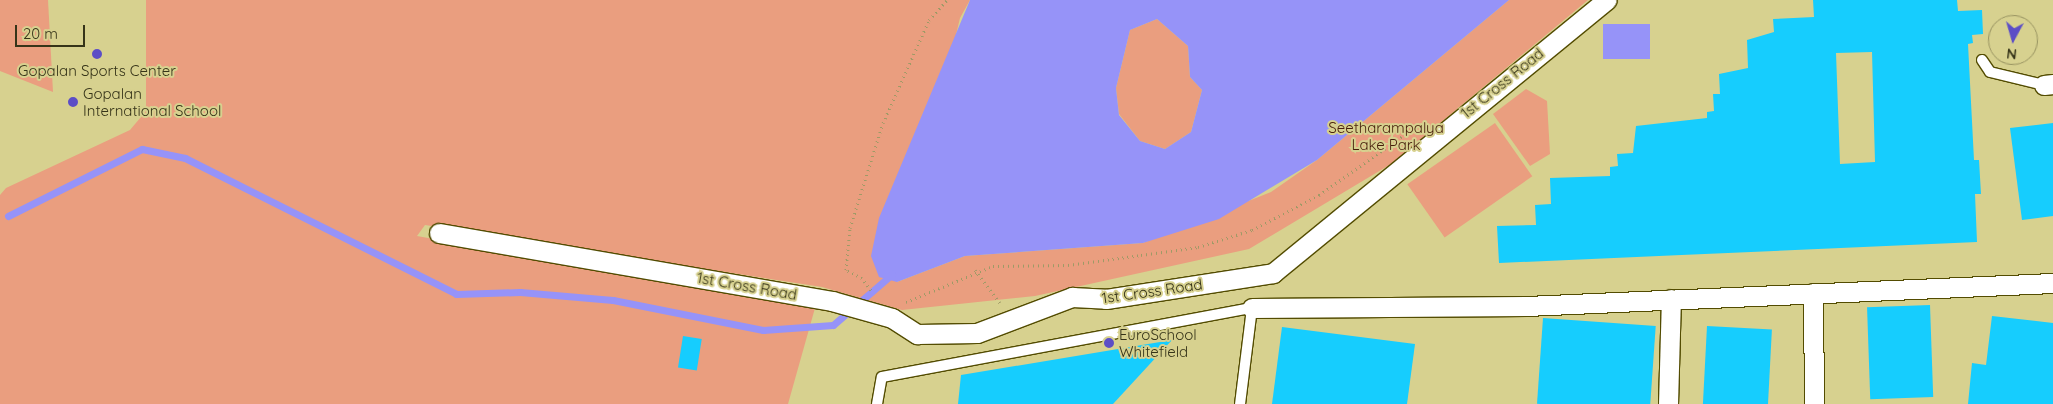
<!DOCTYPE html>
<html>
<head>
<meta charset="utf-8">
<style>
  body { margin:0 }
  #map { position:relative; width:2053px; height:404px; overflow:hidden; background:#d7d18f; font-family:Quicksand,sans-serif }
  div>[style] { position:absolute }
  .green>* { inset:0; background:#ea9e7f; transform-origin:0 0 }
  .water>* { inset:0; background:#9693f8; transform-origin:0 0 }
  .stream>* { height:7px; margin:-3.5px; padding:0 3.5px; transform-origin:3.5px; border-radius:3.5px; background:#9693f8 }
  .building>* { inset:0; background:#16cdfe; transform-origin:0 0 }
  .path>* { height:3px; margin-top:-1.5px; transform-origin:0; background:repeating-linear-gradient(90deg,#9f9a66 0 1px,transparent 0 5px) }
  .roads { filter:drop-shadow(1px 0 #534c01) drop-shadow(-1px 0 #534c01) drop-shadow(0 1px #534c01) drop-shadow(0 -1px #534c01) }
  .service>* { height:10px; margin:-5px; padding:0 5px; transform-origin:5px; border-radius:5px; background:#fff }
  .minor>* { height:19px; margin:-9.5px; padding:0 9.5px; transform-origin:9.5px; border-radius:9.5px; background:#fff }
  .dots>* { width:14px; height:14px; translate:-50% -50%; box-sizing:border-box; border:2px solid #d7d18f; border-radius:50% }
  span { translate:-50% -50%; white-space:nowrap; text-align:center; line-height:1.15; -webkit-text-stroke:4px #d7d18f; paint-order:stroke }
  .poi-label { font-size:15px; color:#363419 }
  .left { translate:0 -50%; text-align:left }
  .street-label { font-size:15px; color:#363419 }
  .park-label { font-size:15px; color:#481f0c }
  .north { position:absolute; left:1988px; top:15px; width:50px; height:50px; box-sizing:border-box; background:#d7d18f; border:1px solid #979260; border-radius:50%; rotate:186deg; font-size:14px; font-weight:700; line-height:20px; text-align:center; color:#363419 }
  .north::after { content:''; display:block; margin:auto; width:18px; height:22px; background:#5c4ec6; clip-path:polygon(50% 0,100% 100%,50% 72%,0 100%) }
  .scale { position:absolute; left:15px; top:25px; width:70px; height:22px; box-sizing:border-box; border:2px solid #363419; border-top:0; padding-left:6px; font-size:15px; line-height:18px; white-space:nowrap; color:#363419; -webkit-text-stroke:4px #d7d18f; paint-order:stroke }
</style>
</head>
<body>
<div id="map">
  <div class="green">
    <i style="clip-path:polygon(0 0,48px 0,53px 92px,0 71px)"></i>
    <i style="clip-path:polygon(146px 0,970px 0,960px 18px,897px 282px,965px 256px,1143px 243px,1271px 192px,1317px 160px,1509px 0,1588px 0,1391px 164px,1249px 249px,1035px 296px,902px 310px,822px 287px,425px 225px,417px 236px,815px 308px,788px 404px,0 404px,0 195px,6px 188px,130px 130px,146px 111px)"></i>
    <i style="clip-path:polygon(1157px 19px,1188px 46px,1190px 77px,1202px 90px,1191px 132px,1165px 149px,1140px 141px,1119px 114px,1116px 88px,1130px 30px)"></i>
    <i style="clip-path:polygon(1526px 89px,1547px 101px,1550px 154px,1530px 166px,1493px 114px)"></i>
    <i style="left:1495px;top:123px;width:65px;height:107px;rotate:55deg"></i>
  </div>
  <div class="water">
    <i style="clip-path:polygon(evenodd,970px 0,1509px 0,1317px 160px,1219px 219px,1143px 243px,965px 256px,897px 282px,879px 277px,871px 256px,879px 218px,970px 0,1157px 19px,1188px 46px,1190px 77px,1202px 90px,1191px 132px,1165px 149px,1140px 141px,1119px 115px,1116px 88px,1130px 30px,1157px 19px)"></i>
    <i style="left:1650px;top:24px;width:35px;height:47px;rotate:90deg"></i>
  </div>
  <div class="stream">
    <i style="left:8px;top:216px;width:150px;rotate:-26.6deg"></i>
    <i style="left:142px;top:149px;width:44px;rotate:11.8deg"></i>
    <i style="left:185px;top:158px;width:303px;rotate:26.6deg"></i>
    <i style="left:456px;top:294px;width:64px;rotate:-1.8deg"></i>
    <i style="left:520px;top:292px;width:93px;rotate:4.9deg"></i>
    <i style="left:613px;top:300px;width:153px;rotate:11.3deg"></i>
    <i style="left:763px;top:330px;width:70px;rotate:-4.1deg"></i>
    <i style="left:833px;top:325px;width:78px;rotate:-40.8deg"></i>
  </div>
  <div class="building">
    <i style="clip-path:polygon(evenodd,1813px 0,1957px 0,1958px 11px,1982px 10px,1983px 34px,1972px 35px,1973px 43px,1968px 44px,1974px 160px,1979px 160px,1981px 194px,1975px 194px,1977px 242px,1499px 263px,1497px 226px,1536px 225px,1535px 205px,1551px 204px,1550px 178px,1610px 176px,1610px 167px,1618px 166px,1617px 154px,1633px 153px,1636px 126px,1707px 118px,1707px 112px,1714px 111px,1713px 94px,1720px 94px,1719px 74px,1748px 68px,1747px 40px,1774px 32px,1773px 19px,1814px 17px,1813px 0,1872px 52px,1875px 162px,1840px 164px,1836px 53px,1872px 52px)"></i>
    <i style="clip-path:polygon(2053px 123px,2053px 216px,2022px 220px,2010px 128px)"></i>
    <i style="left:1930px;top:305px;width:92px;height:63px;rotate:88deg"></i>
    <i style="clip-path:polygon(1992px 316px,2053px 323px,2053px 404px,1968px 404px,1972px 363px,1986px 365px)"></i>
    <i style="left:1543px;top:318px;width:113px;height:86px;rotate:4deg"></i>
    <i style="left:1707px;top:326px;width:65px;height:78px;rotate:3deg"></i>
    <i style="clip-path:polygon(1282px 327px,1415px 344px,1407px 404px,1272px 404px)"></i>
    <i style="left:683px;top:336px;width:19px;height:32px;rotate:9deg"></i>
    <i style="clip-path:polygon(1172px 340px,1113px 404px,958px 404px,961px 375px)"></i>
  </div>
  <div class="path">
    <i style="left:975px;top:270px;width:41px;rotate:52.9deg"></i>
    <i style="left:871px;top:290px;width:15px;rotate:-127deg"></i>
    <i style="left:862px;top:278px;width:18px;rotate:-153deg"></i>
    <i style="left:846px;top:270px;width:42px;rotate:-84.6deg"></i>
    <i style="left:850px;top:228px;width:110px;rotate:-72.6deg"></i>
    <i style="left:883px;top:123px;width:113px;rotate:-65.9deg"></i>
    <i style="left:929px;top:20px;width:27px;rotate:-48deg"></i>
    <i style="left:906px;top:302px;width:94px;rotate:-22.5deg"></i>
    <i style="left:993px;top:266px;width:75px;rotate:-0.8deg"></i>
    <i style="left:1068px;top:265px;width:74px;rotate:-7.8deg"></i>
    <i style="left:1141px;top:255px;width:58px;rotate:-8deg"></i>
    <i style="left:1198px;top:247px;width:57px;rotate:-17.5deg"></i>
    <i style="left:1252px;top:230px;width:76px;rotate:-27.6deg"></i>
    <i style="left:1319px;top:195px;width:108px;rotate:-35.2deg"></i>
  </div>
  <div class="roads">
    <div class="service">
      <i style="left:1982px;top:60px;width:14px;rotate:56deg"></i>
      <i style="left:1990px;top:72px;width:56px;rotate:13.5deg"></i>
      <i style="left:877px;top:404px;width:27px;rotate:-80deg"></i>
      <i style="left:882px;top:377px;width:376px;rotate:-10.6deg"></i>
      <i style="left:1252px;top:308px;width:97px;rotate:97.1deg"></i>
    </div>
    <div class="minor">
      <i style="left:2044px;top:85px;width:9px;rotate:-6deg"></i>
      <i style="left:439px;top:233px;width:399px;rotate:9.8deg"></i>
      <i style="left:832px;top:301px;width:62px;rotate:15.8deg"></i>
      <i style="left:892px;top:318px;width:30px;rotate:33deg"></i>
      <i style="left:917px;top:334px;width:60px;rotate:-1deg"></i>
      <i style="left:977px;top:333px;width:102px;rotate:-20.8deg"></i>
      <i style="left:1072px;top:297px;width:34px;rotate:3deg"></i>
      <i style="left:1106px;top:299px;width:169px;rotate:-8.8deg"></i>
      <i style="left:1273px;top:273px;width:431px;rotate:-39.3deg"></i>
      <i style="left:1813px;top:293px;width:111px;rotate:89.5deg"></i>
      <i style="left:1252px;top:308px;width:274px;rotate:-0.4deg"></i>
      <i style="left:1526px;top:306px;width:528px;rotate:-2.5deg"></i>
      <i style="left:1668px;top:404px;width:105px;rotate:-88.4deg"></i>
    </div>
  </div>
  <div class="dots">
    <i style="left:97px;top:54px;background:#5c4ec6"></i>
    <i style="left:73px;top:102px;background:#5c4ec6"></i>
    <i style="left:1109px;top:343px;background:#5c4ec6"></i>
  </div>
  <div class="poi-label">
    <span style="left:97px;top:71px">Gopalan Sports Center</span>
    <span class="left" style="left:83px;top:102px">Gopalan<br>International School</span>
    <span class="left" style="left:1119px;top:343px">EuroSchool<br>Whitefield</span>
  </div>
  <div class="street-label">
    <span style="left:1502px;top:83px;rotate:-39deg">1st Cross Road</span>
    <span style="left:747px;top:286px;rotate:10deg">1st Cross Road</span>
    <span style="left:1152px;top:291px;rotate:-8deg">1st Cross Road</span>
  </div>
  <div class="park-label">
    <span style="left:1386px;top:136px">Seetharampalya<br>Lake Park</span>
  </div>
  <div class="north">N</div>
  <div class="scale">20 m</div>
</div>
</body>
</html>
